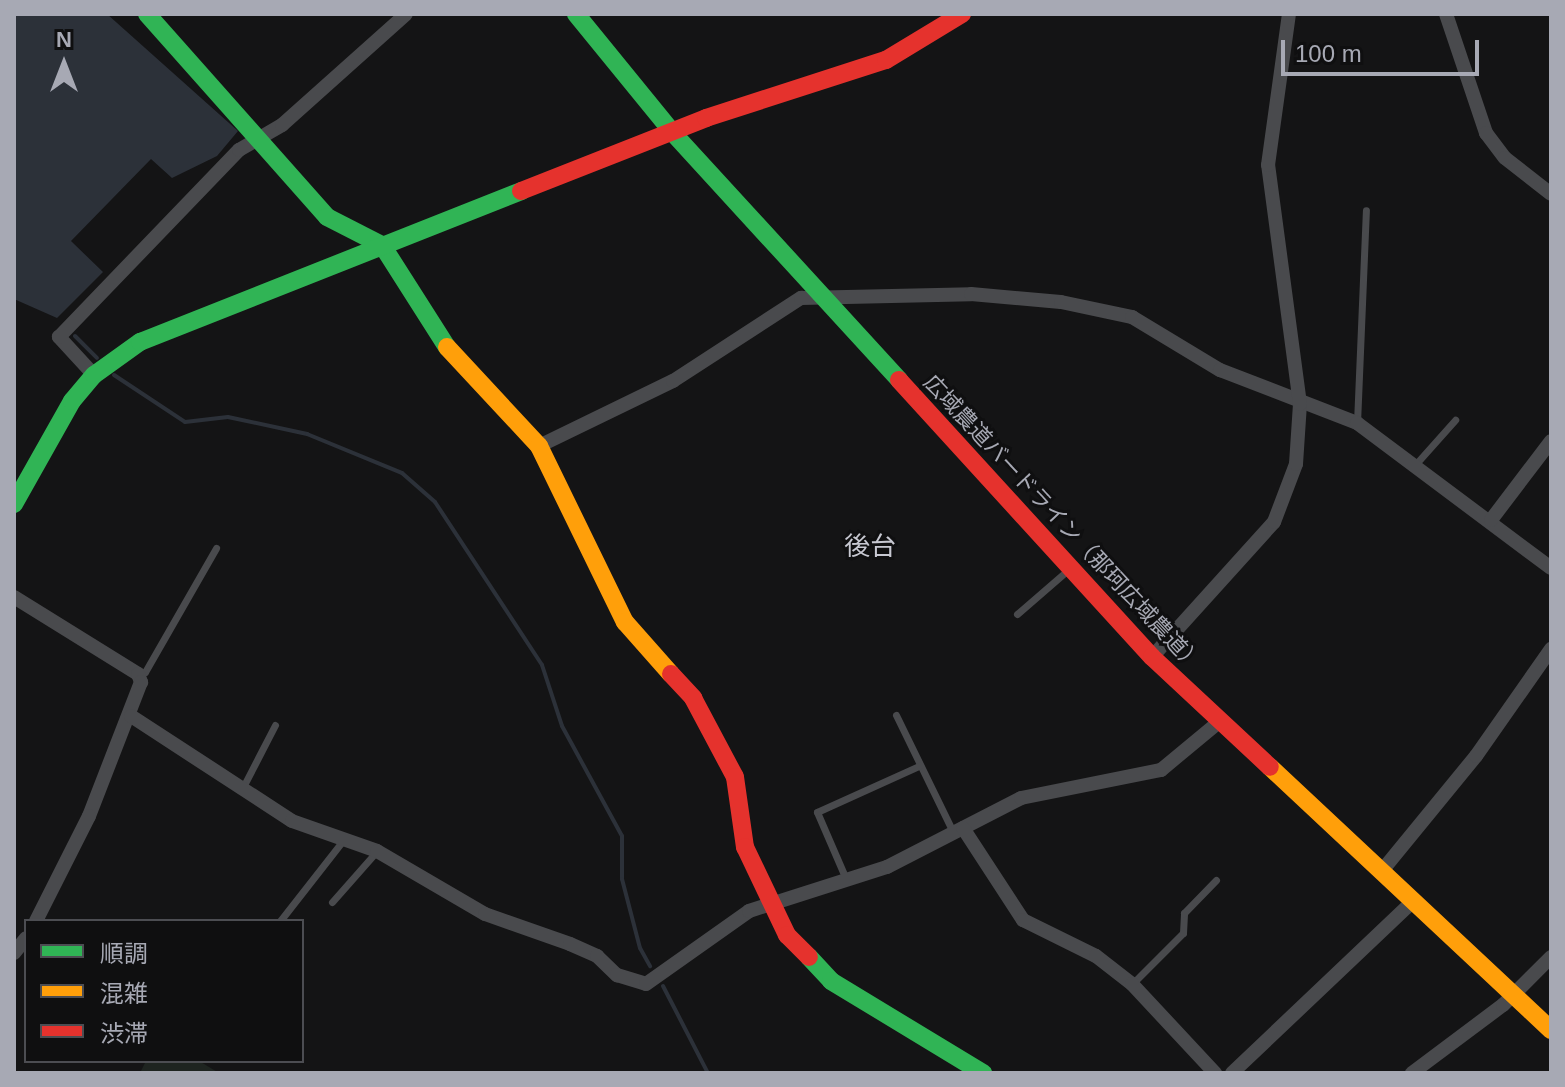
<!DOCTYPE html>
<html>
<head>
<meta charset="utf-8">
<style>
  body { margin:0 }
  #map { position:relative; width:1565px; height:1087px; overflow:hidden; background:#141415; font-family:Helvetica,"Noto Sans JP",sans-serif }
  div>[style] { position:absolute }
  .green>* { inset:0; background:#1e2420 }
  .water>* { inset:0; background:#2c3139 }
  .stream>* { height:4px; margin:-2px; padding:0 2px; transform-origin:2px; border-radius:2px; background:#2c3139 }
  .lane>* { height:7px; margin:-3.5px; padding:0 3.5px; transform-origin:3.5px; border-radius:3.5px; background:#494a4d }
  .street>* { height:14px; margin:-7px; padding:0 7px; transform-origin:7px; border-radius:7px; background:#494a4d }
  .fast>* { height:18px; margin:-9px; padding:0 9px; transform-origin:9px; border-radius:9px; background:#30b455 }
  .slow>* { height:18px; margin:-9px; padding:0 9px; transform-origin:9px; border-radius:9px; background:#ff9f0a }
  .jam>* { height:18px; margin:-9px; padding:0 9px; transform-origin:9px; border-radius:9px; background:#e5322d }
  span { translate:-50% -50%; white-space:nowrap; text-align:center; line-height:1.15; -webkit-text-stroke:6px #0f0f10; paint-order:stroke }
  .street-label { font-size:22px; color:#a7a9b4 }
  .quarter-label { font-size:26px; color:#c7c8d1 }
  .frame { position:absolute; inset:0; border:16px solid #a7a9b4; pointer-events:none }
  .legend { position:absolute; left:24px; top:919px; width:280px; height:144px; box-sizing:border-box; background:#0f0f10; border:2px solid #4c4d52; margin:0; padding:10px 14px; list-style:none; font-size:24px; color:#a7a9b4 }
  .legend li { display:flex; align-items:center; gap:16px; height:40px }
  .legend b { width:40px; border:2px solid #4c4d52 }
  .north { position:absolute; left:24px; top:24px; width:80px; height:80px; -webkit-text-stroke:6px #0f0f10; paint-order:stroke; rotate:0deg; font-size:22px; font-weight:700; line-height:32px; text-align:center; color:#a7a9b4 }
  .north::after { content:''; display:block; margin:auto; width:28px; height:36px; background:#a7a9b4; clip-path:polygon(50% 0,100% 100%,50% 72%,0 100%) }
  .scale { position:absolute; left:1281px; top:40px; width:198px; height:36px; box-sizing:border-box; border:4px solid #a7a9b4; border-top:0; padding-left:10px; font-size:24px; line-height:28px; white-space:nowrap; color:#a7a9b4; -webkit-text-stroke:6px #0f0f10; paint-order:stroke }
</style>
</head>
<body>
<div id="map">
  <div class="green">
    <i style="clip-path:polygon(146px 1061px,199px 1061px,219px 1073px,140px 1073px)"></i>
  </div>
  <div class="water">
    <i style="clip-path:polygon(14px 14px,107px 14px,238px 131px,217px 156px,172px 178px,151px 159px,71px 241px,103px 272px,57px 318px,14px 299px)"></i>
  </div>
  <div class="stream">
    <i style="left:75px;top:336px;width:31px;rotate:45deg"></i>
    <i style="left:114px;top:375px;width:85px;rotate:33.5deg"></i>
    <i style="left:185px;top:422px;width:43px;rotate:-6.6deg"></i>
    <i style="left:228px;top:417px;width:81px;rotate:12.1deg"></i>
    <i style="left:307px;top:434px;width:103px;rotate:22.3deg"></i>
    <i style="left:402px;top:473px;width:44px;rotate:41.3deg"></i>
    <i style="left:435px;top:502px;width:195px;rotate:56.7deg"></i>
    <i style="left:542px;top:665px;width:64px;rotate:71.8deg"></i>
    <i style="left:562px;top:726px;width:125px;rotate:61.4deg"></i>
    <i style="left:622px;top:836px;width:43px;rotate:90deg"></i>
    <i style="left:622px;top:879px;width:71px;rotate:75.4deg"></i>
    <i style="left:640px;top:948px;width:21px;rotate:61deg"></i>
    <i style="left:663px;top:986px;width:98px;rotate:62.7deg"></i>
  </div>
  <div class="lane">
    <i style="left:1357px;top:423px;width:213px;rotate:-87.6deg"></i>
    <i style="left:1414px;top:466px;width:62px;rotate:-48.3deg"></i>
    <i style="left:1017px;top:614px;width:67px;rotate:-40.8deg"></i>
    <i style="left:138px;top:674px;width:7px;rotate:-16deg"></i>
    <i style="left:145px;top:672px;width:143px;rotate:-60.2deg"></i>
    <i style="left:896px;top:715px;width:130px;rotate:64deg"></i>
    <i style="left:242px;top:789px;width:72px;rotate:-62.7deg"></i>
    <i style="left:846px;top:879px;width:73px;rotate:-113.4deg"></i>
    <i style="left:817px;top:812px;width:112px;rotate:-24.3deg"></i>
    <i style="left:332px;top:902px;width:68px;rotate:-48.6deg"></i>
    <i style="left:280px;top:921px;width:104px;rotate:-52deg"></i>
    <i style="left:1132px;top:984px;width:72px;rotate:-45deg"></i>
    <i style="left:1183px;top:933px;width:20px;rotate:-87deg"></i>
    <i style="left:1184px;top:913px;width:46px;rotate:-45.9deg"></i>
  </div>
  <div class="street">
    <i style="left:1446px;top:14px;width:126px;rotate:71.4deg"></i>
    <i style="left:1486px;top:133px;width:31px;rotate:53deg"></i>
    <i style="left:1505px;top:158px;width:58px;rotate:38deg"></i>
    <i style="left:94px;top:375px;width:52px;rotate:-132.6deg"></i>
    <i style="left:59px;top:337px;width:260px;rotate:-46.1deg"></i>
    <i style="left:239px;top:150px;width:50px;rotate:-30.2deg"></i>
    <i style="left:282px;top:125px;width:166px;rotate:-41.8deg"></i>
    <i style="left:539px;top:446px;width:149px;rotate:-25.9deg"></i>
    <i style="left:673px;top:381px;width:153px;rotate:-33deg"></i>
    <i style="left:801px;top:298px;width:170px;rotate:-1.3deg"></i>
    <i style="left:971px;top:294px;width:90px;rotate:5.1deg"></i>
    <i style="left:1061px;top:302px;width:73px;rotate:11.9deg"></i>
    <i style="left:1132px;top:317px;width:103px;rotate:31.1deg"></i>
    <i style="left:1220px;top:370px;width:147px;rotate:21.1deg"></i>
    <i style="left:1357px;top:423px;width:242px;rotate:36.8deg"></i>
    <i style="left:1491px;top:520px;width:99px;rotate:-52.8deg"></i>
    <i style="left:14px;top:597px;width:146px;rotate:31.8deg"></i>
    <i style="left:138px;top:674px;width:9px;rotate:69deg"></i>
    <i style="left:141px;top:682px;width:144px;rotate:111.2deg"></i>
    <i style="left:89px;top:816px;width:118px;rotate:116.8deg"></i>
    <i style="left:1152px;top:657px;width:182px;rotate:-47.9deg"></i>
    <i style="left:1274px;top:522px;width:62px;rotate:-69.2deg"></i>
    <i style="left:1296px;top:464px;width:60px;rotate:-86.2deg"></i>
    <i style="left:1300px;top:404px;width:241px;rotate:-97.6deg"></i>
    <i style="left:1268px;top:165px;width:152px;rotate:-82.1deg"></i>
    <i style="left:131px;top:716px;width:192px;rotate:33.1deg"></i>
    <i style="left:292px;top:821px;width:90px;rotate:19.4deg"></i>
    <i style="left:377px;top:851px;width:125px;rotate:30.3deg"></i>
    <i style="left:485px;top:914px;width:90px;rotate:19.4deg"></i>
    <i style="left:570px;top:944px;width:30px;rotate:24deg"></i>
    <i style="left:597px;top:956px;width:28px;rotate:44deg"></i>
    <i style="left:617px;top:975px;width:30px;rotate:17deg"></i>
    <i style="left:646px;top:984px;width:126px;rotate:-35.3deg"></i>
    <i style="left:749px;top:911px;width:145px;rotate:-17.7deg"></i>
    <i style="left:887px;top:867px;width:151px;rotate:-27.2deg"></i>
    <i style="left:1021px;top:798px;width:143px;rotate:-11.3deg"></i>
    <i style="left:1161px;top:770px;width:77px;rotate:-39.7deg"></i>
    <i style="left:963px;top:828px;width:110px;rotate:56.9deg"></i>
    <i style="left:1023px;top:920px;width:81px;rotate:26.3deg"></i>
    <i style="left:1096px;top:956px;width:46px;rotate:37.9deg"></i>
    <i style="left:1132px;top:984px;width:122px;rotate:47deg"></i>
    <i style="left:1381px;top:872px;width:150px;rotate:-50.7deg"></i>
    <i style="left:1476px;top:756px;width:131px;rotate:-55deg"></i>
    <i style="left:14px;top:953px;width:19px;rotate:-51deg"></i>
    <i style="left:1232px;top:1073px;width:250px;rotate:-43.5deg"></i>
    <i style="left:1412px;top:1073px;width:114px;rotate:-36.8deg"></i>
    <i style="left:1503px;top:1005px;width:68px;rotate:-45deg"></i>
  </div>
  <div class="fast">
    <i style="left:147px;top:14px;width:271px;rotate:48.4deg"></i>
    <i style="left:327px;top:217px;width:62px;rotate:27deg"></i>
    <i style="left:382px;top:245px;width:121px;rotate:57.5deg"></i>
    <i style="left:576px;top:14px;width:154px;rotate:50.8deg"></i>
    <i style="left:673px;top:133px;width:335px;rotate:47.5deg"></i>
    <i style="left:14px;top:504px;width:118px;rotate:-60.6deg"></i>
    <i style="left:72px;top:401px;width:34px;rotate:-50deg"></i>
    <i style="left:94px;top:375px;width:57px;rotate:-35.7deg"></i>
    <i style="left:140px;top:342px;width:410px;rotate:-21.6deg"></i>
    <i style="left:809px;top:957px;width:33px;rotate:47deg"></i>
    <i style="left:831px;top:981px;width:178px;rotate:31.2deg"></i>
  </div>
  <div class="slow">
    <i style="left:447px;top:347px;width:135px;rotate:47.1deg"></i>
    <i style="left:539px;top:446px;width:196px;rotate:64deg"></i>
    <i style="left:625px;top:622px;width:69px;rotate:48.5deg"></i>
    <i style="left:1270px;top:767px;width:385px;rotate:43.1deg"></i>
  </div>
  <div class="jam">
    <i style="left:521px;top:191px;width:199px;rotate:-21.5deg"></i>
    <i style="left:706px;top:118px;width:189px;rotate:-17.9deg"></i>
    <i style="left:886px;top:60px;width:89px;rotate:-31.2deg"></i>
    <i style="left:899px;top:380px;width:375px;rotate:47.6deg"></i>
    <i style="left:1152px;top:657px;width:161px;rotate:43deg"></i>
    <i style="left:671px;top:674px;width:33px;rotate:47deg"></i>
    <i style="left:693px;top:698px;width:89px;rotate:62deg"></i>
    <i style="left:735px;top:777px;width:71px;rotate:81.9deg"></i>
    <i style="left:745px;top:847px;width:98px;rotate:64.5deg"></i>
    <i style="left:787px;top:935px;width:31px;rotate:45deg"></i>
  </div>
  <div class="street-label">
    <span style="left:1063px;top:523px;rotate:47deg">広域農道バードライン（那珂広域農道）</span>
  </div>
  <div class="quarter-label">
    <span style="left:870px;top:547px">後台</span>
  </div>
  <div class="frame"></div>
  <ul class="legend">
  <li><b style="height:10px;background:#30b455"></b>順調</li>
  <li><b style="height:10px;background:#ff9f0a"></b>混雑</li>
  <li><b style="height:10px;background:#e5322d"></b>渋滞</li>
  </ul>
  <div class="north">N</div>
  <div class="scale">100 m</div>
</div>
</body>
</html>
